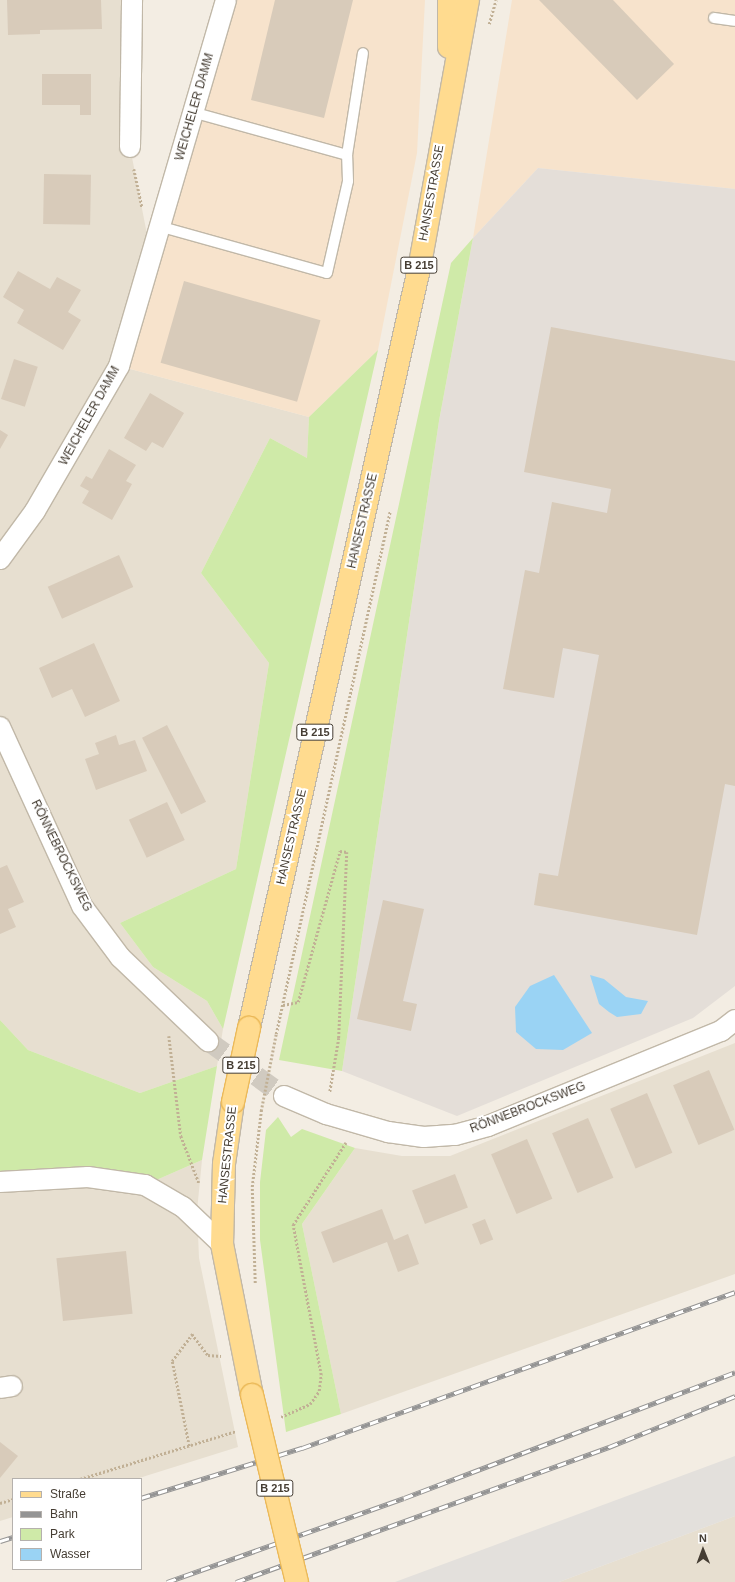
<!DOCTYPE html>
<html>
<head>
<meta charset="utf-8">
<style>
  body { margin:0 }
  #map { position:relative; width:735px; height:1582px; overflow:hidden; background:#f3ede3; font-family:Helvetica,sans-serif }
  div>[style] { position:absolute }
  .residential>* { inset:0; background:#e7dfd0 }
  .commercial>* { inset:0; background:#f7e3cc }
  .industrial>* { inset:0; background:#e4ded8 }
  .green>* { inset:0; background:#cfeaa8 }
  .parking>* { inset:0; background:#e3e0dc }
  .water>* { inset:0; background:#9ad3f4 }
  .building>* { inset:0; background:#d8cbba; transform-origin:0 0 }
  .minor-tunnel>* { height:20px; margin-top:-10px; transform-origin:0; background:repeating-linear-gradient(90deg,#d0cac0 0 20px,transparent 0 30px) }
  .path>* { height:2.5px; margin-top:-1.25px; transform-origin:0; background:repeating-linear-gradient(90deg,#c1b095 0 2px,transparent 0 4px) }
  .roads { filter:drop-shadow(1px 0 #c1b8a8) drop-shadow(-1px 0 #c1b8a8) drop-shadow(0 1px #c1b8a8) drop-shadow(0 -1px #c1b8a8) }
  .service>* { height:10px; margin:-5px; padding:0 5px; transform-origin:5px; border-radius:5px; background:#fff }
  .minor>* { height:20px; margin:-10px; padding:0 10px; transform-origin:10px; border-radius:10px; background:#fff }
  .primary>* { height:22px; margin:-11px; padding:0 11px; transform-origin:11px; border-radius:11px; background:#ffdb8f }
  .rail>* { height:4.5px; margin-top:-2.25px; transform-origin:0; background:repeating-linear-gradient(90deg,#fff 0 9px,#949494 0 18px); box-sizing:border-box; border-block:1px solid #949494 }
  .path-bridge>* { height:2.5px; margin-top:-1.25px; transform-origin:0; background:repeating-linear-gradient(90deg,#c1b095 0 2px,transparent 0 4px) }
  .bridges { filter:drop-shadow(1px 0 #ebb959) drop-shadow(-1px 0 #ebb959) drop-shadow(0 1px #ebb959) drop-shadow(0 -1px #ebb959) }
  .primary-bridge>* { height:22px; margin:-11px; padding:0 11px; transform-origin:11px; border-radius:11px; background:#ffdb8f }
  span { translate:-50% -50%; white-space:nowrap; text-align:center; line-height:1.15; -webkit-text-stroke:4px #fff; paint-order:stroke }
  .shield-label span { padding:1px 3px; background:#fff; border:1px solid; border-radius:3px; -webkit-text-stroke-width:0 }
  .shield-label { font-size:11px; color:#453d33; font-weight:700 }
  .street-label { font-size:12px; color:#453d33 }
  .legend { position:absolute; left:12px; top:1478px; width:130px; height:92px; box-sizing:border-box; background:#fff; border:1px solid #b5b1ad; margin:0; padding:5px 7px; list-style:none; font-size:12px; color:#453d33 }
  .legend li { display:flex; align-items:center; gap:8px; height:20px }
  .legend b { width:20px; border:1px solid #b5b1ad }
  .north { position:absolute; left:683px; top:1530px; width:40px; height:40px; -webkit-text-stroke:3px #fff; paint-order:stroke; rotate:359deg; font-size:11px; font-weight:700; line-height:16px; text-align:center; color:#453d33 }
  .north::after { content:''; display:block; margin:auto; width:14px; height:18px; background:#453d33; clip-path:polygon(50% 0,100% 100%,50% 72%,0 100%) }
</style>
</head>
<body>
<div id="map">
  <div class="residential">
    <i style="clip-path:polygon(0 0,132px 0,130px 147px,152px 260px,119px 366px,309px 417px,307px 458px,270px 438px,201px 573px,269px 663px,236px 869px,120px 923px,153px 967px,207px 1001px,223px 1029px,217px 1066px,140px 1093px,28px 1050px,0 1020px)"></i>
    <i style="clip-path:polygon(735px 1043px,735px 1274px,341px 1414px,302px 1224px,355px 1148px,402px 1156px,450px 1156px)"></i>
    <i style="clip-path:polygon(202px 1160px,197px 1211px,199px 1258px,238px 1447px,136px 1479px,13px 1479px,13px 1517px,0 1521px,0 1182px,145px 1185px)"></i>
    <i style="clip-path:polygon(735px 1516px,735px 1582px,559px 1582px)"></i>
  </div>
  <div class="commercial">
    <i style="clip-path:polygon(226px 0,425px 0,417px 153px,378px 350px,309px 417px,119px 366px)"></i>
    <i style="clip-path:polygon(512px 0,735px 0,735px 189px,538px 168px,473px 238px)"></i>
  </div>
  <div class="industrial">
    <i style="clip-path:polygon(538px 168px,735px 189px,735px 986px,693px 1018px,457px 1116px,342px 1071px,439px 421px,473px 238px)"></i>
  </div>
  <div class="green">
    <i style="clip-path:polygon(473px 238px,439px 421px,342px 1071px,279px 1060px,451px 263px)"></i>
    <i style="clip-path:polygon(378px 350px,223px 1029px,207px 1001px,153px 967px,120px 923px,236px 869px,269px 663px,201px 573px,270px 438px,307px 458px,309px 417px)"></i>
    <i style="clip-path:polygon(0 1020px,28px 1050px,140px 1093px,217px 1066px,202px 1160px,145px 1185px,0 1182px)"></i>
    <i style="clip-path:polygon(278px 1117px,291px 1137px,302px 1129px,355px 1148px,302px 1224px,341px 1414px,286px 1432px,260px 1240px,260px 1182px,266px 1130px)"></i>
  </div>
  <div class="parking">
    <i style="clip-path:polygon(735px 1456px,735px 1516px,559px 1582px,395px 1582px)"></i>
  </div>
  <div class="water">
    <i style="clip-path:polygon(554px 975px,592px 1033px,563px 1050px,536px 1049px,516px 1032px,515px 1007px,530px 986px)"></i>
    <i style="clip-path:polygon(590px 975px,604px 979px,626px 997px,648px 1001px,641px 1014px,617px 1017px,609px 1012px,599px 1004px)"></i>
  </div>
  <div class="building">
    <i style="clip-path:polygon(7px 0,101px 0,102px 29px,40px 30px,40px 34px,8px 35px)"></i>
    <i style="clip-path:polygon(275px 0,353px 0,324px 118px,251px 100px)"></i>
    <i style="clip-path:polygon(539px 0,613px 0,674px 64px,637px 100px)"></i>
    <i style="clip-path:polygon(42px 74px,91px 74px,91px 115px,80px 115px,80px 105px,42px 105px)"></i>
    <i style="left:44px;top:174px;width:47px;height:50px;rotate:1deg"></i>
    <i style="clip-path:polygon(18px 271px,50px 289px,57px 277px,81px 290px,68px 312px,81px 320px,63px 350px,17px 323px,24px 310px,3px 297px)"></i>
    <i style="left:184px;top:281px;width:142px;height:85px;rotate:16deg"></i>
    <i style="clip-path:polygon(551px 327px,735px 361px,735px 786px,725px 784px,697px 935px,534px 905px,539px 873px,558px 876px,599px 655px,563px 648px,554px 698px,503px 689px,525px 570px,539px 573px,552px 502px,607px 513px,611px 489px,524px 472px)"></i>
    <i style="left:14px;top:359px;width:25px;height:42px;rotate:18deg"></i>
    <i style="clip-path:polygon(150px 393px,184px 413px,163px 448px,152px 442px,146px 451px,124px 438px)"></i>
    <i style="clip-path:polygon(0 430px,8px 435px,0 449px)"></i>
    <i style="clip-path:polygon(109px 449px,136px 465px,126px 481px,132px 484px,112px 520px,82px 503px,89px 491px,80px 486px,86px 476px,92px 479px)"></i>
    <i style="left:119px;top:555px;width:35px;height:78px;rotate:66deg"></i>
    <i style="clip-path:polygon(94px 643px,120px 701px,85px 717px,72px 689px,52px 698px,39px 668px)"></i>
    <i style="left:167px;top:725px;width:86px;height:28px;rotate:63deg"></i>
    <i style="clip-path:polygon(116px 735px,119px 745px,135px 740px,147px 771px,96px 790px,85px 759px,99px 754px,95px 743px)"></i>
    <i style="left:167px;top:802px;width:42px;height:42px;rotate:65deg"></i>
    <i style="clip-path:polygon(7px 865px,24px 902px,8px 909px,16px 927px,0 934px,0 868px)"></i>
    <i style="clip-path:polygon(383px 900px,424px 909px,403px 1001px,417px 1004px,411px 1031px,357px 1019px)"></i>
    <i style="left:709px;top:1070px;width:65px;height:39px;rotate:67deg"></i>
    <i style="left:647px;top:1093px;width:65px;height:40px;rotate:67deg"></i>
    <i style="left:588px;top:1118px;width:65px;height:39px;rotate:67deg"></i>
    <i style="left:527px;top:1139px;width:65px;height:39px;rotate:67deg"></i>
    <i style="left:455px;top:1174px;width:36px;height:46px;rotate:69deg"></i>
    <i style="clip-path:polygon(382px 1209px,394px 1240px,408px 1234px,419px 1264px,398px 1272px,387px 1242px,333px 1263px,321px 1232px)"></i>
    <i style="left:485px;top:1219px;width:22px;height:14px;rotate:68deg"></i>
    <i style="left:126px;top:1251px;width:63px;height:70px;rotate:84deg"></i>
    <i style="clip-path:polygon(0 1442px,18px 1456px,0 1478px)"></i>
  </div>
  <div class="minor-tunnel">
    <i style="left:208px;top:1041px;width:94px;rotate:35.9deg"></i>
  </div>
  <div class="path">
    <i style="left:489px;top:24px;width:25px;rotate:-74deg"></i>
    <i style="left:134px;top:169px;width:39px;rotate:78deg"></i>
    <i style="left:283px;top:1005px;width:15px;rotate:-11deg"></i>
    <i style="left:298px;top:1002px;width:157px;rotate:-74.5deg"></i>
    <i style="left:340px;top:851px;width:7px;rotate:8deg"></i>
    <i style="left:347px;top:852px;width:186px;rotate:92.5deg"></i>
    <i style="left:339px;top:1038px;width:55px;rotate:99.5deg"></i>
    <i style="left:276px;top:1034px;width:535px;rotate:-77.7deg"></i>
    <i style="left:169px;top:1036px;width:101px;rotate:83.2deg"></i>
    <i style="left:181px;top:1136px;width:50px;rotate:69deg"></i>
    <i style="left:255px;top:1283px;width:96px;rotate:-91.8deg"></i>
    <i style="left:252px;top:1187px;width:77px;rotate:-83.2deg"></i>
    <i style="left:281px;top:1417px;width:32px;rotate:-24deg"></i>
    <i style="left:310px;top:1404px;width:16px;rotate:-55deg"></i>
    <i style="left:319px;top:1391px;width:16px;rotate:-83deg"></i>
    <i style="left:321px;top:1375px;width:153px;rotate:-100.6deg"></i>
    <i style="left:293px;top:1225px;width:98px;rotate:-57.4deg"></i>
    <i style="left:189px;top:1446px;width:87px;rotate:-101.3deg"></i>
    <i style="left:172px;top:1361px;width:34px;rotate:-53deg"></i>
    <i style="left:192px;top:1334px;width:26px;rotate:53deg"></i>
    <i style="left:208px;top:1355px;width:13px;rotate:4deg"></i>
    <i style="left:80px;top:1479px;width:163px;rotate:-17.1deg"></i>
    <i style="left:0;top:1503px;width:14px;rotate:-17deg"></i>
  </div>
  <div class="roads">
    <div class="service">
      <i style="left:714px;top:18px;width:21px;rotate:8deg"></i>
      <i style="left:192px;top:112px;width:161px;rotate:15.5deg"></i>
      <i style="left:347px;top:155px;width:103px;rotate:-81.1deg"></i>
      <i style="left:162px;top:227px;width:171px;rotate:15.6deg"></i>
      <i style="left:327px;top:273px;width:94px;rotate:-77.1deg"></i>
      <i style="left:348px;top:181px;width:26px;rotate:-92deg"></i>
    </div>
    <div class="minor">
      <i style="left:130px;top:147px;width:147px;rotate:-89.2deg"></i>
      <i style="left:0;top:559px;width:59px;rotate:-53.9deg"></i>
      <i style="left:35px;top:511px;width:168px;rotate:-59.9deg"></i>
      <i style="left:119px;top:366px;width:381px;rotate:-73.7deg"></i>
      <i style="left:0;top:727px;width:197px;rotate:65.4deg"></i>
      <i style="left:82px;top:906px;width:64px;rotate:53.3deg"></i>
      <i style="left:120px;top:957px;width:122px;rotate:43.7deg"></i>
      <i style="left:284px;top:1096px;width:46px;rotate:23.2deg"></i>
      <i style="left:326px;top:1114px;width:65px;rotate:16.2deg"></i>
      <i style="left:388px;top:1132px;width:36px;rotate:8deg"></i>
      <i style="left:424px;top:1137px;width:31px;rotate:-4deg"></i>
      <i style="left:455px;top:1135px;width:34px;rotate:-15deg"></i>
      <i style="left:488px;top:1126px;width:252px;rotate:-22.2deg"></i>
      <i style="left:721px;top:1031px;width:18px;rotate:-38deg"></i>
      <i style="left:0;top:1182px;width:88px;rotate:-3.3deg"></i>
      <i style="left:88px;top:1177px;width:58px;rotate:8deg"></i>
      <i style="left:145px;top:1185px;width:44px;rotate:30.1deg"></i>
      <i style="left:183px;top:1207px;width:54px;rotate:43.5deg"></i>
      <i style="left:0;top:1388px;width:12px;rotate:-9deg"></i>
    </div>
    <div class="primary">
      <i style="left:449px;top:0;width:47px;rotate:90deg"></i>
      <i style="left:249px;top:1028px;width:783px;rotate:-77.38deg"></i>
      <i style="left:420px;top:264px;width:268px;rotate:-79.7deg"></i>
      <i style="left:233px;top:1102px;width:63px;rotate:98.3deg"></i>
      <i style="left:224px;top:1164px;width:80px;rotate:91.4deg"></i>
      <i style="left:222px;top:1244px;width:154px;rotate:78.8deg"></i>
    </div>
  </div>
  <div class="rail">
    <i style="left:141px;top:1498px;width:169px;rotate:-17.3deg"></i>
    <i style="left:302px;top:1448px;width:460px;rotate:-19.8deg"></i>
    <i style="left:0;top:1541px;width:14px;rotate:-17deg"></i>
    <i style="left:167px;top:1582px;width:251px;rotate:-19.5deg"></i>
    <i style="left:404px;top:1498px;width:354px;rotate:-20.8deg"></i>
    <i style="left:236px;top:1582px;width:397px;rotate:-19.9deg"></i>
    <i style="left:609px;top:1447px;width:136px;rotate:-22deg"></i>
  </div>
  <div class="path-bridge">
    <i style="left:261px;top:1111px;width:78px;rotate:-79deg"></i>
  </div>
  <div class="bridges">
    <div class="primary-bridge">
      <i style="left:233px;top:1102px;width:76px;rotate:-77.8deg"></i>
      <i style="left:252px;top:1395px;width:192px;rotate:76.5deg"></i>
    </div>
  </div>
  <div class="shield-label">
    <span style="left:419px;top:265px">B 215</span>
    <span style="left:315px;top:732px">B 215</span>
    <span style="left:241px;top:1065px">B 215</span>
    <span style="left:275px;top:1488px">B 215</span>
  </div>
  <div class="street-label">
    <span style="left:195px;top:107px;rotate:-74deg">WEICHELER DAMM</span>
    <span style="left:432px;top:193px;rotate:-80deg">HANSESTRASSE</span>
    <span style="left:90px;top:416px;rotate:-61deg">WEICHELER DAMM</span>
    <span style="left:363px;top:521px;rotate:-77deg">HANSESTRASSE</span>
    <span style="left:292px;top:837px;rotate:-77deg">HANSESTRASSE</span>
    <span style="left:61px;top:856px;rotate:64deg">RÖNNEBROCKSWEG</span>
    <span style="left:528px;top:1108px;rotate:-21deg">RÖNNEBROCKSWEG</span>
    <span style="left:228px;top:1155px;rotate:-84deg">HANSESTRASSE</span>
  </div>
  <ul class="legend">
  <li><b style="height:5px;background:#ffdb8f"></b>Straße</li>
  <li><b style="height:5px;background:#949494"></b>Bahn</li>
  <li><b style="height:11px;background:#cfeaa8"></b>Park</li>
  <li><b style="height:11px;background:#9ad3f4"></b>Wasser</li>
  </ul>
  <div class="north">N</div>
</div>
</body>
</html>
